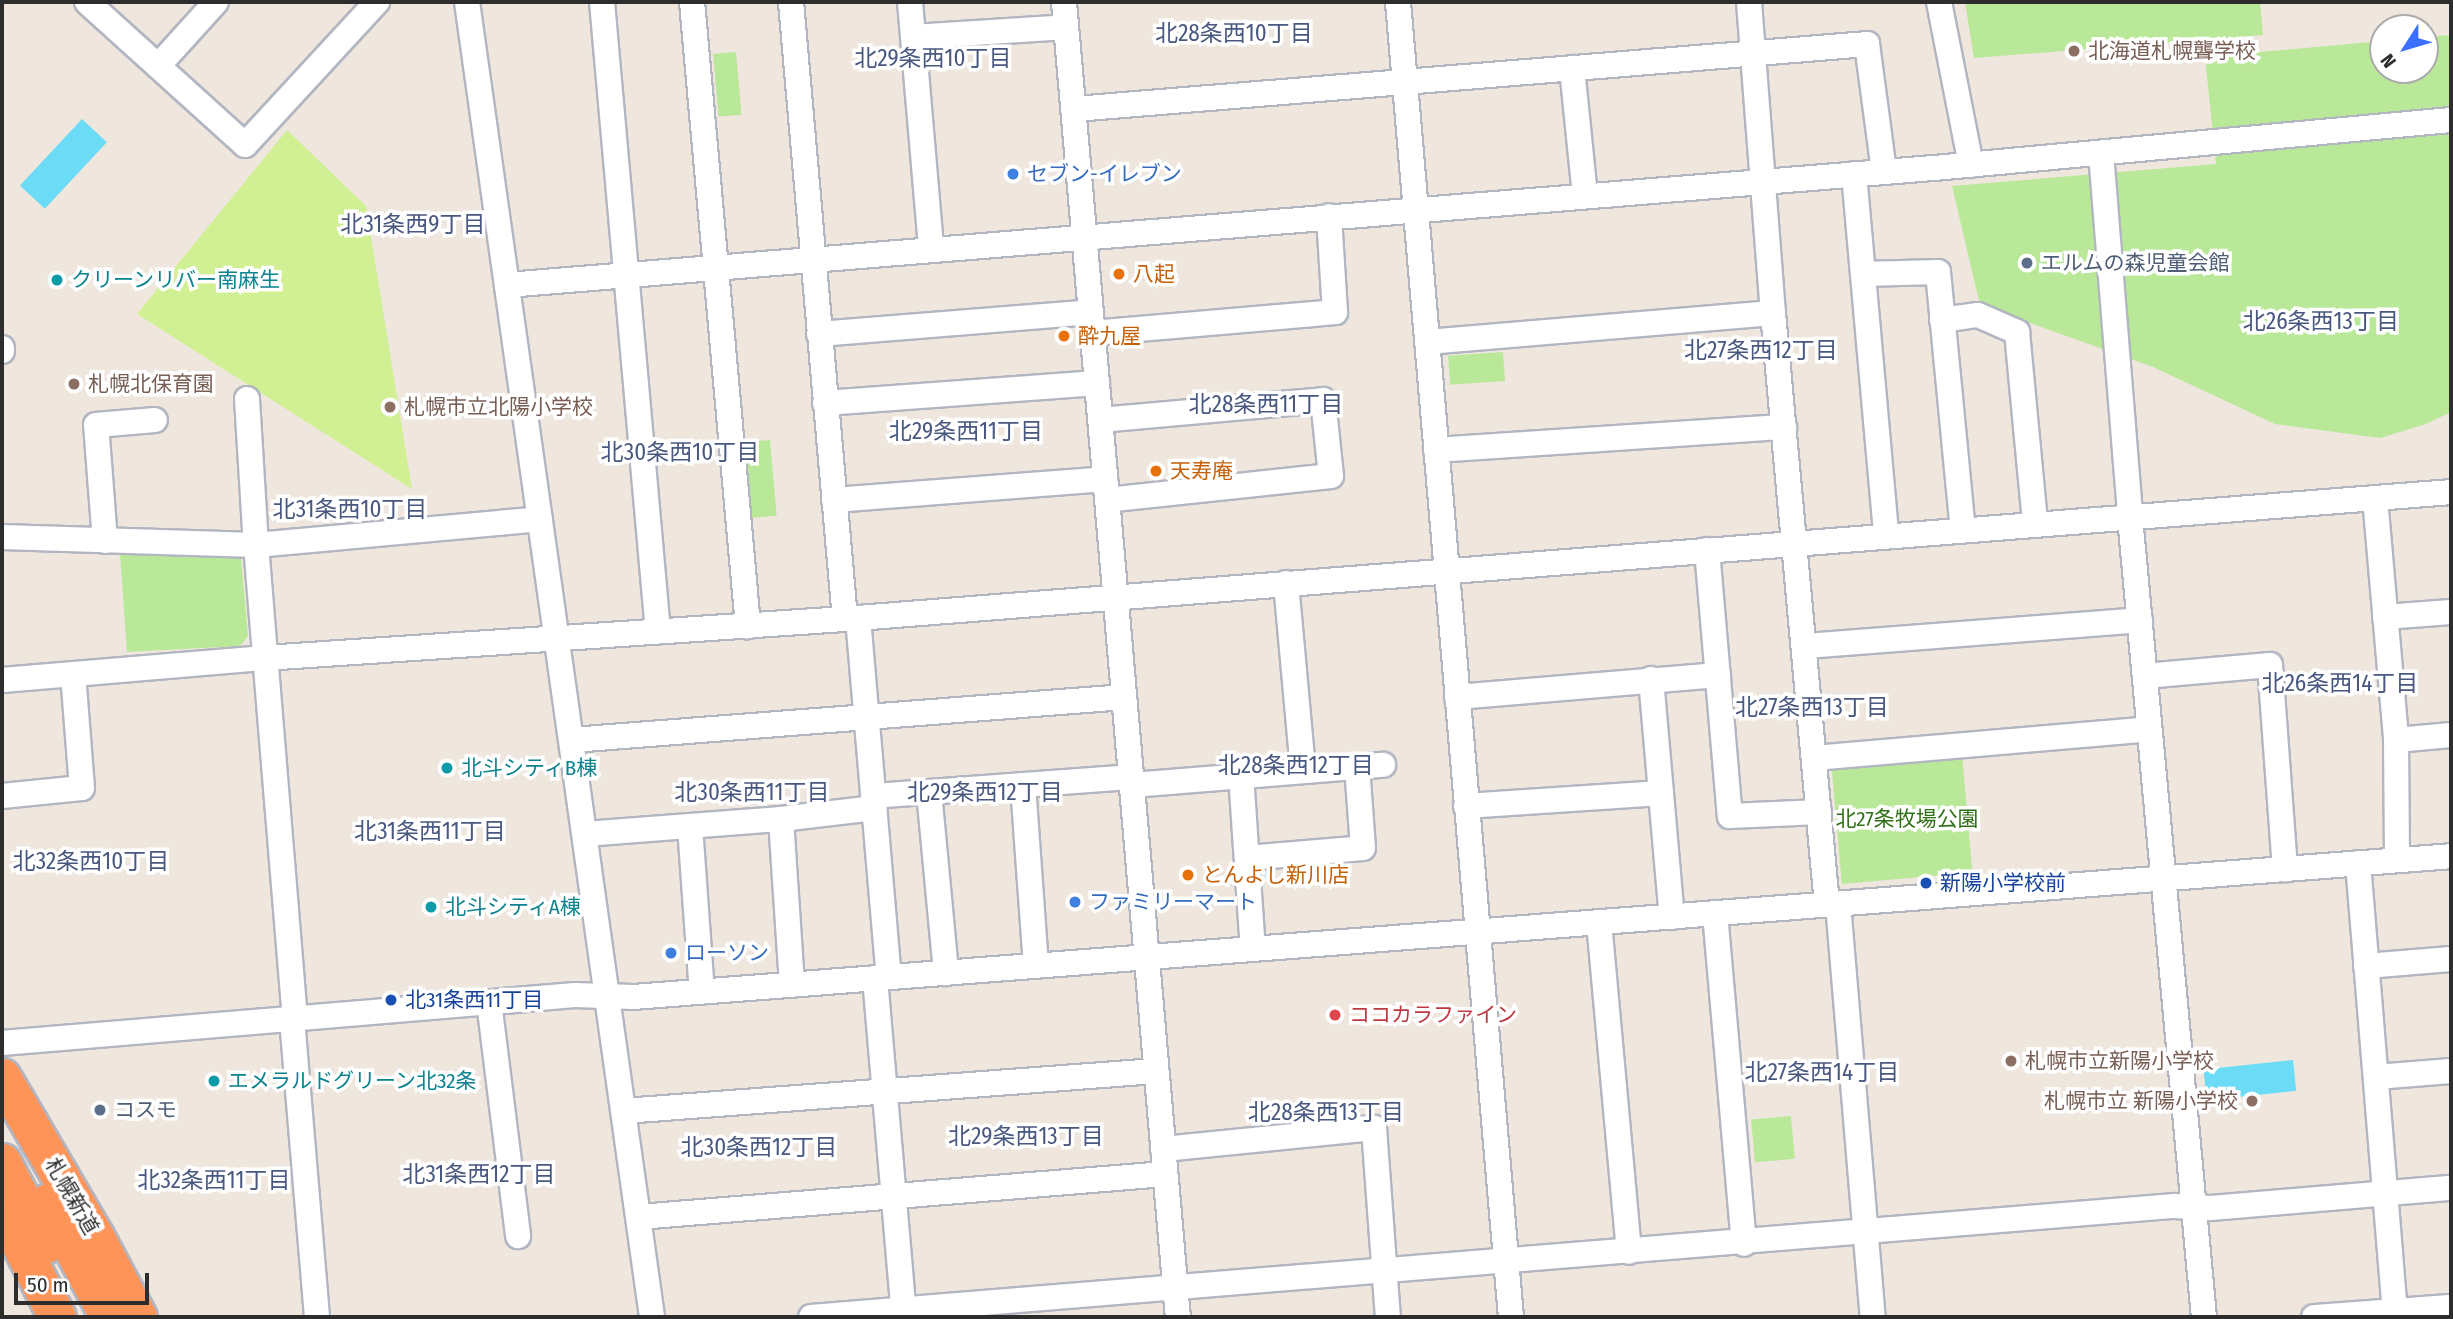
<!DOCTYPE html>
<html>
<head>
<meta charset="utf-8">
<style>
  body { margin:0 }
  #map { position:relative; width:2453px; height:1319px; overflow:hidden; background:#efe6de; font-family:"Fira Sans Condensed","Noto Sans JP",sans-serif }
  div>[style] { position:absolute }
  .green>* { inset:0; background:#b9e898; transform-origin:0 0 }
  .pitch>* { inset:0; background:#d0f093 }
  .water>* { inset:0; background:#6cdcf6; transform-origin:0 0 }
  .roads { filter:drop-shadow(2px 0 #b2b6c1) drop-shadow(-2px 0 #b2b6c1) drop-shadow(0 2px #b2b6c1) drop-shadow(0 -2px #b2b6c1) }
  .minor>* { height:24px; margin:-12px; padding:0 12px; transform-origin:12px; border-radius:12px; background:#fff }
  .highway>* { height:37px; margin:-18.5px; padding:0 18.5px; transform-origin:18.5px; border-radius:18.5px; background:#ff9459 }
  .dots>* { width:19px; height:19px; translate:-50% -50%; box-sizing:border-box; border:4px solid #fff; border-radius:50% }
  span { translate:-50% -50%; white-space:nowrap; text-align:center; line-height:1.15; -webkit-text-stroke:7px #fff; paint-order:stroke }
  .education-label { font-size:21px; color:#785e54 }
  .left { translate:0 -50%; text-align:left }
  .right { translate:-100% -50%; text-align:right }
  .shop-label { font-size:21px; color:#366cbe }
  .service-label { font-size:21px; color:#4e5e75 }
  .food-label { font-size:21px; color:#c56008 }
  .culture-label { font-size:21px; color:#0d838f }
  .park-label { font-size:21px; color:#307016 }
  .transit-label { font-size:21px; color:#164399 }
  .health-label { font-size:21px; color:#be3a42 }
  .street-label { font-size:21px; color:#2d2d2d }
  .neighbourhood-label { font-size:23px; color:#495881 }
  .frame { position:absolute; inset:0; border:4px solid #2d2d2d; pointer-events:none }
  .north { position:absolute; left:2369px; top:14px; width:70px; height:70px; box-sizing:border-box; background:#fff; border:2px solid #ababab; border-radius:50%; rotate:233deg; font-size:19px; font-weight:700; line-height:28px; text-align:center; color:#2d2d2d }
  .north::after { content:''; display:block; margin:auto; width:24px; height:32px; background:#3b6fff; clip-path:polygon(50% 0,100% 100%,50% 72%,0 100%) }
  .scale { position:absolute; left:14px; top:1273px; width:135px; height:32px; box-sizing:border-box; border:4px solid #2d2d2d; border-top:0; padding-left:9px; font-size:21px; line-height:24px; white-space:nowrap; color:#2d2d2d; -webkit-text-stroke:5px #fff; paint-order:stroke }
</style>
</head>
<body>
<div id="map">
  <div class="green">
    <i style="clip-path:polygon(1965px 2px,2260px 2px,2263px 35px,1974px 58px)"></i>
    <i style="clip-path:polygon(2451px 35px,2451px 412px,2426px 424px,2380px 438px,2275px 424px,2153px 367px,1980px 305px,1952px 186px,2216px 164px,2205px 57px,2383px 41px,2383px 70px,2425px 70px,2425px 37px)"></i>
    <i style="left:736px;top:52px;width:63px;height:23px;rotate:85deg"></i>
    <i style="left:1503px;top:352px;width:29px;height:55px;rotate:86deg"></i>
    <i style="left:770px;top:440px;width:76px;height:27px;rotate:85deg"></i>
    <i style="clip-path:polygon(120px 553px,235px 553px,241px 558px,248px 636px,240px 646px,127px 652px)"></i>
    <i style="left:1962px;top:754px;width:119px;height:131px;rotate:85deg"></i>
    <i style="left:1791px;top:1116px;width:43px;height:40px;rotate:85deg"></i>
  </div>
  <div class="pitch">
    <i style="clip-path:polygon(287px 130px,366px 206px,412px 489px,137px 314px)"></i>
  </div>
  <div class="water">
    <i style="left:82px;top:119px;width:34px;height:91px;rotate:43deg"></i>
    <i style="left:2293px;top:1060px;width:31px;height:90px;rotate:84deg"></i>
  </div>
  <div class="roads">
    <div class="minor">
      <i style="left:87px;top:2px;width:213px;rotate:42.1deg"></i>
      <i style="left:245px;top:145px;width:195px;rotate:-47.3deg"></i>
      <i style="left:467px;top:2px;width:1328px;rotate:81.99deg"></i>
      <i style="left:602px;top:2px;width:632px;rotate:84.92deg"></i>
      <i style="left:692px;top:2px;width:627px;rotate:84.87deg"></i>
      <i style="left:791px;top:2px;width:619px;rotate:85deg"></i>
      <i style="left:910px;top:2px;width:247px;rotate:85.1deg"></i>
      <i style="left:1064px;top:2px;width:1320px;rotate:85.05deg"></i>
      <i style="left:1398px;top:2px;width:1320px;rotate:85.09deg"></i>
      <i style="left:1749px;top:2px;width:312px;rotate:85.6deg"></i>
      <i style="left:1773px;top:313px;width:594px;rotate:84.79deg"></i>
      <i style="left:1939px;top:2px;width:166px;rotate:78.9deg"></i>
      <i style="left:913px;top:37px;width:153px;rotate:-3.7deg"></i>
      <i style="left:158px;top:66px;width:86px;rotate:-47.8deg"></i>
      <i style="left:1572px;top:68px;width:128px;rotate:84.2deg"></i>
      <i style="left:1075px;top:109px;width:795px;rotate:-4.69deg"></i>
      <i style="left:1867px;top:44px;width:129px;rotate:82.4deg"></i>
      <i style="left:2101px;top:153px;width:365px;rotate:85.4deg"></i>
      <i style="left:2130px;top:517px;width:803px;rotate:84.72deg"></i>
      <i style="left:1854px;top:174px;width:363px;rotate:84.9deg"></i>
      <i style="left:1863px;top:274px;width:75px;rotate:-1.5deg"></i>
      <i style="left:1938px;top:272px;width:259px;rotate:84.5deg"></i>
      <i style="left:507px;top:285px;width:1443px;rotate:-4.69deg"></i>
      <i style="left:1945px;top:167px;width:508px;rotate:-5.31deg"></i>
      <i style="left:1942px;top:320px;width:36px;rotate:-8deg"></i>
      <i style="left:1978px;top:315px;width:43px;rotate:23.6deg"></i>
      <i style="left:2017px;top:332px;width:193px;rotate:84.6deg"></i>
      <i style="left:1092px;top:333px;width:244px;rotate:-4.9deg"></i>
      <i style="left:1335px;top:312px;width:96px;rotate:-93.6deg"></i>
      <i style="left:819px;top:334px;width:273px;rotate:-4.6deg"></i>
      <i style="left:1427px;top:342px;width:347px;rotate:-4.8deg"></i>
      <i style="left:2px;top:348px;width:3px;rotate:90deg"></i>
      <i style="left:247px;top:399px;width:146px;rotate:86.5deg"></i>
      <i style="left:256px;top:545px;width:476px;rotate:85.3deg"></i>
      <i style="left:825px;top:403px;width:273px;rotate:-4.2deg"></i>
      <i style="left:1100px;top:420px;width:224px;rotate:-5.1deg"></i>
      <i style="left:1323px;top:400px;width:76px;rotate:84deg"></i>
      <i style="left:1331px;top:476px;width:225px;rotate:173.9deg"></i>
      <i style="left:1436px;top:450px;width:349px;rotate:-3.8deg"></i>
      <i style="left:2375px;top:498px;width:243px;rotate:85deg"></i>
      <i style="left:2396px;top:740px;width:120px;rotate:89.5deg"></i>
      <i style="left:834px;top:500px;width:272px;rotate:-4.4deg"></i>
      <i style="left:2px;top:537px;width:254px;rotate:1.8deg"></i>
      <i style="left:256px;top:545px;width:285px;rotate:-5.2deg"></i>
      <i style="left:105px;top:541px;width:116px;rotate:-94.4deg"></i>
      <i style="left:96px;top:425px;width:59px;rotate:-4.8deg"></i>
      <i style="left:1707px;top:550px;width:267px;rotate:85.1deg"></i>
      <i style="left:1730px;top:816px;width:89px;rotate:-2.6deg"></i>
      <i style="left:1286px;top:583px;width:187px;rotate:84.8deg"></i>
      <i style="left:2385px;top:617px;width:66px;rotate:-4.3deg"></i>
      <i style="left:858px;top:618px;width:360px;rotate:85.1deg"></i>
      <i style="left:1805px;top:646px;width:336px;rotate:-4.4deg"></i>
      <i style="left:2145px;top:676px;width:125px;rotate:-5deg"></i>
      <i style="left:2270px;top:665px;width:205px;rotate:85.8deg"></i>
      <i style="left:1651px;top:679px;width:239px;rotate:85deg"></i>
      <i style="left:2px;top:680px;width:264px;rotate:-4.8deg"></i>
      <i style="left:265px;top:658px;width:581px;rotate:-3.85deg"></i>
      <i style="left:845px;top:619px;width:1611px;rotate:-4.52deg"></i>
      <i style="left:1457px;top:697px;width:262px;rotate:-4.8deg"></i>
      <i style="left:572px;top:740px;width:554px;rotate:-4.45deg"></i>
      <i style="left:2396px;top:740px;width:55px;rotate:-5.2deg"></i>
      <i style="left:1814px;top:758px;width:336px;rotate:-4.9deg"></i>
      <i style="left:1241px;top:775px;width:174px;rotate:86.1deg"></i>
      <i style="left:1023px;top:785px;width:181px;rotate:85.9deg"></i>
      <i style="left:1132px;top:785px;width:252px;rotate:-4.6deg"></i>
      <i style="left:929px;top:792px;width:182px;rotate:84.6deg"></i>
      <i style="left:2px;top:796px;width:80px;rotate:-5.7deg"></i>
      <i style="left:82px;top:788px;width:114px;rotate:-94.5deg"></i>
      <i style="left:873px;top:796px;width:259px;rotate:-4.2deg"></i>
      <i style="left:1466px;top:806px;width:195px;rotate:-3.8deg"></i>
      <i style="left:781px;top:819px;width:166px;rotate:86.2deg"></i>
      <i style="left:690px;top:826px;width:166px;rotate:85.9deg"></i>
      <i style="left:585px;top:834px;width:197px;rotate:-4.4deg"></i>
      <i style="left:781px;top:819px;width:94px;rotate:-6.7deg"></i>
      <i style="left:1247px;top:858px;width:116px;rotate:-4.9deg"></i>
      <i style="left:1363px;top:848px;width:82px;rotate:-94.2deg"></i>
      <i style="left:2358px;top:863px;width:456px;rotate:85.3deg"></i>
      <i style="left:1838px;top:904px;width:414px;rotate:85.2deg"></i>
      <i style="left:1715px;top:913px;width:332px;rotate:85deg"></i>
      <i style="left:1599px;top:922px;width:331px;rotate:84.8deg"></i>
      <i style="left:2366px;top:966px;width:85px;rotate:-4.7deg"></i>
      <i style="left:875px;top:978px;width:340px;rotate:85.1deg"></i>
      <i style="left:489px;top:1002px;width:236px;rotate:82.9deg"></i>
      <i style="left:292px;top:1019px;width:299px;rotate:85.2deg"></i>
      <i style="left:2px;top:1043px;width:575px;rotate:-4.79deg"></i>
      <i style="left:575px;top:995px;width:58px;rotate:2deg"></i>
      <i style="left:633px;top:997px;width:1823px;rotate:-4.43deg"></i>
      <i style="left:2376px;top:1077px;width:75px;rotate:-4.6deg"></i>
      <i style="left:624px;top:1111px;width:534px;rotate:-4.3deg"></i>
      <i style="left:1163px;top:1149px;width:212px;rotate:-5.7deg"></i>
      <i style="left:1374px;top:1128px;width:190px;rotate:85.8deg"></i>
      <i style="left:639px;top:1217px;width:528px;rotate:-4.67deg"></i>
      <i style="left:811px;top:1317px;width:1368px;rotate:-4.66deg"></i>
      <i style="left:2174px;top:1206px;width:37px;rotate:3deg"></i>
      <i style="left:2211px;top:1208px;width:241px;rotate:-4.8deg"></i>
      <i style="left:2314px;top:1317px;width:137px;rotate:-4.2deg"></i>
    </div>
    <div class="highway">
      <i style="left:2px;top:1077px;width:184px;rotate:59.7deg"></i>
      <i style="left:95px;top:1236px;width:92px;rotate:62deg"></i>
      <i style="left:2px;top:1162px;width:93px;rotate:62.6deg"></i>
      <i style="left:48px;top:1202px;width:124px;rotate:62.2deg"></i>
      <i style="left:10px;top:1224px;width:104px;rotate:63.2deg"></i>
    </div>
  </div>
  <div class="dots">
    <i style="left:2074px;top:51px;background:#8d6e63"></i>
    <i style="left:1013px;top:174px;background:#3f7fe0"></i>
    <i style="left:2027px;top:263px;background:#5c6f8a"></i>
    <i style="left:1119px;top:274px;background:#e8710a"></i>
    <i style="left:57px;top:280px;background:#0f9aa8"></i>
    <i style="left:1064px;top:336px;background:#e8710a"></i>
    <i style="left:74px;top:384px;background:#8d6e63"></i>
    <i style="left:390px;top:407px;background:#8d6e63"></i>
    <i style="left:1156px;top:471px;background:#e8710a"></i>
    <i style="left:447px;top:768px;background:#0f9aa8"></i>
    <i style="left:1188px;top:875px;background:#e8710a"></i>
    <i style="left:1926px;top:883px;background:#1a4fb4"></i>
    <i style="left:1075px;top:902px;background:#3f7fe0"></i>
    <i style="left:431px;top:907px;background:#0f9aa8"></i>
    <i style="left:671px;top:953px;background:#3f7fe0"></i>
    <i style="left:391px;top:1000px;background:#1a4fb4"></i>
    <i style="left:1335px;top:1015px;background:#e0444e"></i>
    <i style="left:2011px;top:1061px;background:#8d6e63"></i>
    <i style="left:214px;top:1081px;background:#0f9aa8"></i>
    <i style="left:2252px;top:1101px;background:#8d6e63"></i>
    <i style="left:100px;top:1110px;background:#5c6f8a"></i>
  </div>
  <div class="education-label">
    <span class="left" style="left:2088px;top:51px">北海道札幌聾学校</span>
    <span class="left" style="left:88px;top:384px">札幌北保育園</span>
    <span class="left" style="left:404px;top:407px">札幌市立北陽小学校</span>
    <span class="left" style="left:2025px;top:1061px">札幌市立新陽小学校</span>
    <span class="right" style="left:2238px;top:1101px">札幌市立 新陽小学校</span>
  </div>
  <div class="shop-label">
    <span class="left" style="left:1027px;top:174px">セブン-イレブン</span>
    <span class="left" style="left:1089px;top:902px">ファミリーマート</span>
    <span class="left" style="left:685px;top:953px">ローソン</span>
  </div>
  <div class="service-label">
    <span class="left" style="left:2041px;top:263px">エルムの森児童会館</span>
    <span class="left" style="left:114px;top:1110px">コスモ</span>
  </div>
  <div class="food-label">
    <span class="left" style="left:1133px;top:274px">八起</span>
    <span class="left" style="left:1078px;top:336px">酔九屋</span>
    <span class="left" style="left:1170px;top:471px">天寿庵</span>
    <span class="left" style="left:1202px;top:875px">とんよし新川店</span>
  </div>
  <div class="culture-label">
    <span class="left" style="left:71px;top:280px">クリーンリバー南麻生</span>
    <span class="left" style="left:461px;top:768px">北斗シティB棟</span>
    <span class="left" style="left:445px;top:907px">北斗シティA棟</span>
    <span class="left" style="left:228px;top:1081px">エメラルドグリーン北32条</span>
  </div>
  <div class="park-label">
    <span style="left:1907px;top:819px">北27条牧場公園</span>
  </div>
  <div class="transit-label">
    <span class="left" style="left:1940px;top:883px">新陽小学校前</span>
    <span class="left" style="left:405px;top:1000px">北31条西11丁目</span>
  </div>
  <div class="health-label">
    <span class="left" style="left:1349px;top:1015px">ココカラファイン</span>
  </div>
  <div class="street-label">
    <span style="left:72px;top:1196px;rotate:60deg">札幌新道</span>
  </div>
  <div class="neighbourhood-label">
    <span style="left:1234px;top:33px">北28条西10丁目</span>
    <span style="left:933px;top:58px">北29条西10丁目</span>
    <span style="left:413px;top:224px">北31条西9丁目</span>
    <span style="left:2321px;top:321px">北26条西13丁目</span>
    <span style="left:1761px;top:350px">北27条西12丁目</span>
    <span style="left:1266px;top:404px">北28条西11丁目</span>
    <span style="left:966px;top:431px">北29条西11丁目</span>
    <span style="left:680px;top:452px">北30条西10丁目</span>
    <span style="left:350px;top:509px">北31条西10丁目</span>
    <span style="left:2340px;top:683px">北26条西14丁目</span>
    <span style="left:1812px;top:707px">北27条西13丁目</span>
    <span style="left:1296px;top:765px">北28条西12丁目</span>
    <span style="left:752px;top:792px">北30条西11丁目</span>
    <span style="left:985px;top:792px">北29条西12丁目</span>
    <span style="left:430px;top:831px">北31条西11丁目</span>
    <span style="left:91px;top:861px">北32条西10丁目</span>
    <span style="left:1822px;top:1072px">北27条西14丁目</span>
    <span style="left:1326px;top:1112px">北28条西13丁目</span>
    <span style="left:1026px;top:1136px">北29条西13丁目</span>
    <span style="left:759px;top:1147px">北30条西12丁目</span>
    <span style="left:479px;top:1174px">北31条西12丁目</span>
    <span style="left:214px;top:1180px">北32条西11丁目</span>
  </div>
  <div class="frame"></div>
  <div class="north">N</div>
  <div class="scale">50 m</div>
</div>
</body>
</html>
